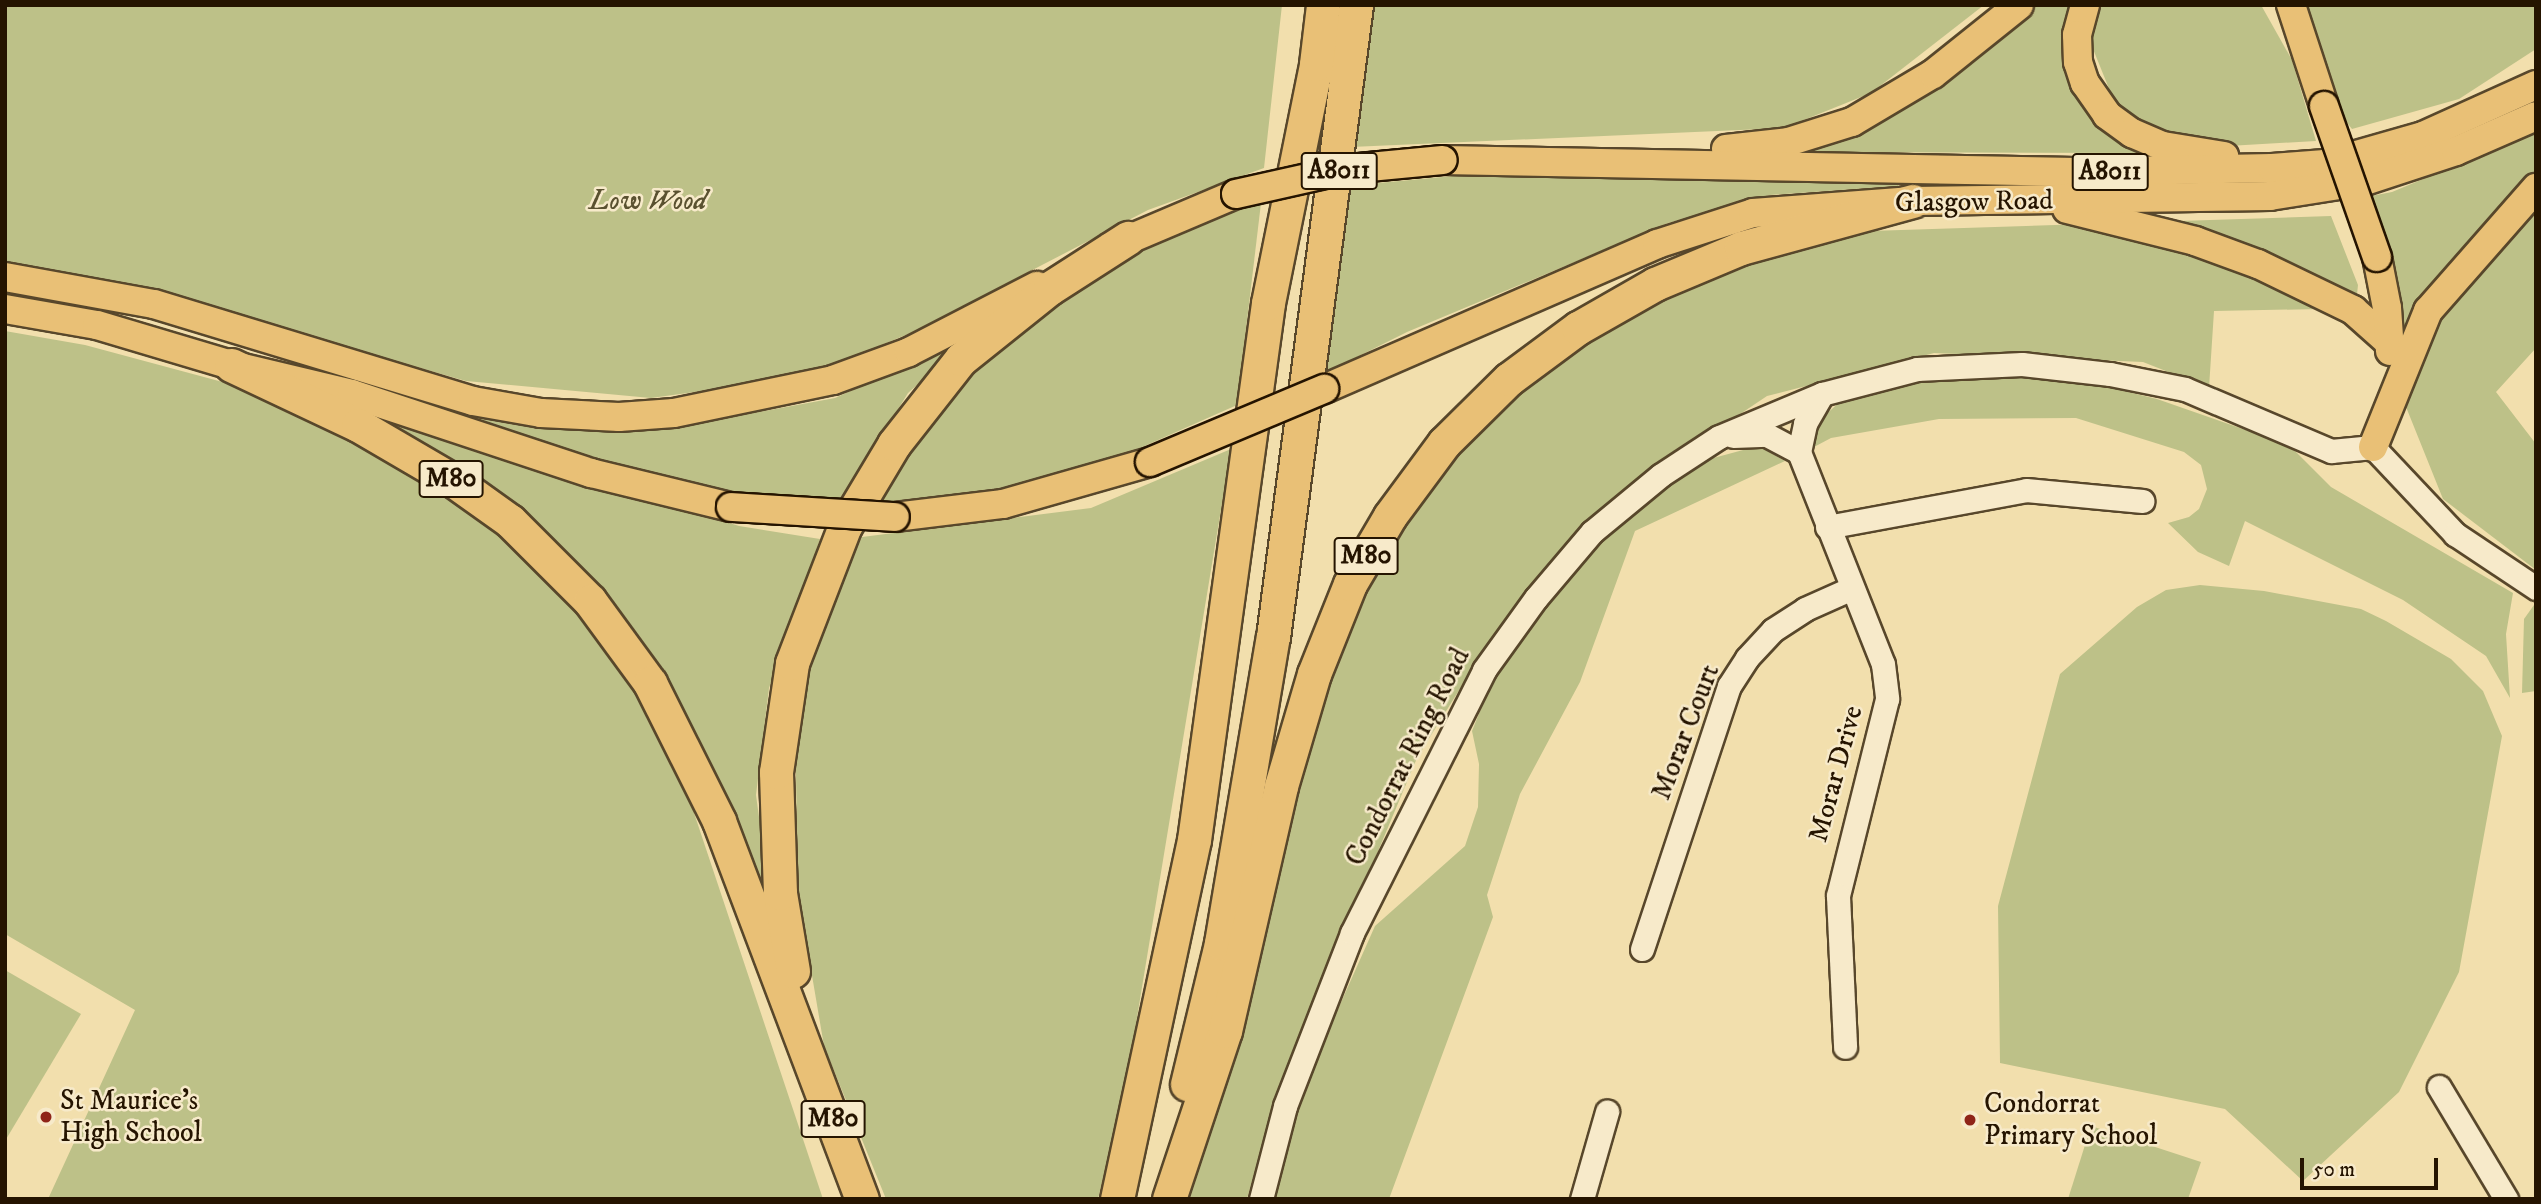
<!DOCTYPE html>
<html>
<head>
<meta charset="utf-8">
<style>
  body { margin:0 }
  #map { position:relative; width:2541px; height:1204px; overflow:hidden; background:#f2dfad; font-family:"IM FELL DW Pica",serif }
  div>[style] { position:absolute }
  .green>* { inset:0; background:#bdc188 }
  .roads { filter:drop-shadow(2px 0 #58472b) drop-shadow(-2px 0 #58472b) drop-shadow(0 2px #58472b) drop-shadow(0 -2px #58472b) }
  .minor>* { height:23px; margin:-11.5px; padding:0 11.5px; transform-origin:11.5px; border-radius:11.5px; background:#f7eaca }
  .major>* { height:28px; margin:-14px; padding:0 14px; transform-origin:14px; border-radius:14px; background:#e9c076 }
  .highway>* { height:33px; margin:-16.5px; padding:0 16.5px; transform-origin:16.5px; border-radius:16.5px; background:#e9c076 }
  .bridges { filter:drop-shadow(2px 0 #251400) drop-shadow(-2px 0 #251400) drop-shadow(0 2px #251400) drop-shadow(0 -2px #251400) }
  .major-bridge>* { height:28px; margin:-14px; padding:0 14px; transform-origin:14px; border-radius:14px; background:#e9c076 }
  .dots>* { width:19px; height:19px; translate:-50% -50%; box-sizing:border-box; border:4px solid #f7eaca; border-radius:50% }
  span { translate:-50% -50%; white-space:nowrap; text-align:center; line-height:1.15; -webkit-text-stroke:5px #f7eaca; paint-order:stroke }
  .shield-label span { padding:2px 5px; background:#f7eaca; border:2px solid; border-radius:5px; -webkit-text-stroke-width:0 }
  .shield-label { font-size:26px; color:#251400; font-weight:700 }
  .park-label { font-size:28px; color:#5a5130; font-style:italic }
  .street-label { font-size:28px; color:#251400 }
  .poi-label { font-size:28px; color:#251400 }
  .left { translate:0 -50%; text-align:left }
  .frame { position:absolute; inset:0; border:7px solid #251400; pointer-events:none }
  .scale { position:absolute; left:2300px; top:1158px; width:138px; height:32px; box-sizing:border-box; border:4px solid #251400; border-top:0; padding-left:9px; font-size:21px; line-height:24px; white-space:nowrap; color:#251400; -webkit-text-stroke:5px #f7eaca; paint-order:stroke }
</style>
</head>
<body>
<div id="map">
  <div class="green">
    <i style="clip-path:polygon(5px 5px,1282px 5px,1264px 168px,1148px 210px,913px 332px,804px 377px,651px 398px,466px 381px,134px 287px,5px 265px)"></i>
    <i style="clip-path:polygon(1375px 5px,1984px 5px,1871px 93px,1784px 128px,1351px 147px)"></i>
    <i style="clip-path:polygon(2023px 5px,2069px 5px,2065px 60px,2155px 153px,1810px 152px,1811px 142px)"></i>
    <i style="clip-path:polygon(2101px 5px,2261px 5px,2292px 60px,2316px 141px,2228px 146px,2168px 138px,2129px 117px,2112px 96px,2091px 44px)"></i>
    <i style="clip-path:polygon(2306px 5px,2536px 5px,2536px 49px,2459px 99px,2352px 129px,2336px 109px)"></i>
    <i style="clip-path:polygon(2536px 132px,2536px 173px,2417px 306px,2400px 340px,2366px 197px,2392px 192px)"></i>
    <i style="clip-path:polygon(1496px 172px,1901px 177px,1898px 186px,1770px 195px,1668px 223px,1407px 332px,1317px 377px,1346px 186px)"></i>
    <i style="clip-path:polygon(1261px 203px,1237px 405px,1104px 464px,982px 496px,875px 503px,924px 422px,991px 347px,1133px 248px,1228px 211px)"></i>
    <i style="clip-path:polygon(2536px 203px,2536px 348px,2496px 392px,2536px 444px,2536px 570px,2443px 499px,2400px 392px,2438px 310px)"></i>
    <i style="clip-path:polygon(2331px 216px,2358px 285px,2354px 323px,2319px 309px,2214px 311px,2209px 388px,2143px 362px,1934px 353px,1767px 396px,1609px 502px,1534px 583px,1484px 650px,1417px 758px,1276px 1095px,1247px 1199px,1186px 1199px,1308px 716px,1382px 546px,1471px 429px,1561px 351px,1637px 306px,1767px 252px,1870px 231px)"></i>
    <i style="clip-path:polygon(5px 331px,85px 345px,282px 398px,457px 491px,545px 570px,609px 644px,684px 783px,823px 1199px,48px 1199px,135px 1010px,5px 934px)"></i>
    <i style="clip-path:polygon(972px 336px,908px 393px,841px 502px,752px 498px,659px 477px,465px 418px,467px 411px,638px 428px,748px 414px,835px 398px)"></i>
    <i style="clip-path:polygon(1973px 377px,2070px 378px,2157px 399px,2289px 445px,2331px 487px,2513px 593px,2506px 634px,2510px 698px,2486px 656px,2403px 600px,2245px 521px,2229px 566px,2198px 552px,2168px 523px,2189px 517px,2199px 509px,2207px 489px,2201px 465px,2184px 452px,2076px 418px,1939px 419px,1831px 438px,1814px 447px,1815px 430px,1823px 417px,1842px 400px,1906px 382px)"></i>
    <i style="clip-path:polygon(402px 420px,739px 526px,820px 539px,769px 688px,756px 795px,768px 883px,752px 872px,524px 516px,397px 427px)"></i>
    <i style="clip-path:polygon(1758px 446px,1785px 461px,1635px 531px,1580px 682px,1520px 794px,1487px 895px,1493px 917px,1389px 1199px,1273px 1199px,1279px 1165px,1310px 1072px,1375px 926px,1465px 846px,1478px 807px,1479px 764px,1472px 731px,1492px 681px,1583px 559px,1652px 498px,1706px 460px)"></i>
    <i style="clip-path:polygon(1231px 449px,1126px 1084px,1098px 1199px,886px 1199px,824px 1046px,798px 893px,795px 718px,833px 591px,862px 537px,1091px 508px)"></i>
    <i style="clip-path:polygon(2200px 585px,2264px 591px,2361px 609px,2386px 621px,2451px 659px,2483px 691px,2502px 736px,2459px 972px,2399px 1092px,2303px 1181px,2225px 1109px,2000px 1063px,1998px 906px,2060px 674px,2137px 607px,2166px 590px)"></i>
    <i style="clip-path:polygon(2534px 605px,2536px 691px,2522px 693px,2524px 619px)"></i>
    <i style="clip-path:polygon(5px 970px,81px 1014px,5px 1141px)"></i>
    <i style="clip-path:polygon(2091px 1126px,2201px 1162px,2188px 1199px,2068px 1199px)"></i>
  </div>
  <div class="roads">
    <div class="minor">
      <i style="left:1822px;top:394px;width:34px;rotate:120deg"></i>
      <i style="left:1805px;top:424px;width:29px;rotate:102deg"></i>
      <i style="left:1799px;top:452px;width:228px;rotate:68.4deg"></i>
      <i style="left:1883px;top:664px;width:35px;rotate:83deg"></i>
      <i style="left:1887px;top:699px;width:203px;rotate:104deg"></i>
      <i style="left:1838px;top:896px;width:151px;rotate:87.3deg"></i>
      <i style="left:1733px;top:436px;width:34px;rotate:-2deg"></i>
      <i style="left:1767px;top:435px;width:36px;rotate:28deg"></i>
      <i style="left:1827px;top:527px;width:202px;rotate:-10.5deg"></i>
      <i style="left:2026px;top:490px;width:117px;rotate:5.4deg"></i>
      <i style="left:1642px;top:949px;width:277px;rotate:-71.7deg"></i>
      <i style="left:1729px;top:686px;width:33px;rotate:-57deg"></i>
      <i style="left:1747px;top:658px;width:38px;rotate:-47deg"></i>
      <i style="left:1773px;top:630px;width:38px;rotate:-33deg"></i>
      <i style="left:1805px;top:609px;width:51px;rotate:-24.1deg"></i>
      <i style="left:2439px;top:1087px;width:131px;rotate:59.1deg"></i>
      <i style="left:1261px;top:1199px;width:96px;rotate:-75.5deg"></i>
      <i style="left:1285px;top:1106px;width:186px;rotate:-68.8deg"></i>
      <i style="left:1352px;top:933px;width:294px;rotate:-63.3deg"></i>
      <i style="left:1484px;top:670px;width:89px;rotate:-54.2deg"></i>
      <i style="left:1536px;top:598px;width:87px;rotate:-49.7deg"></i>
      <i style="left:1592px;top:532px;width:89px;rotate:-39.6deg"></i>
      <i style="left:1661px;top:475px;width:69px;rotate:-33.2deg"></i>
      <i style="left:1719px;top:437px;width:112px;rotate:-22.7deg"></i>
      <i style="left:1822px;top:394px;width:98px;rotate:-14.7deg"></i>
      <i style="left:1917px;top:369px;width:105px;rotate:-2.7deg"></i>
      <i style="left:2022px;top:364px;width:89px;rotate:6.5deg"></i>
      <i style="left:2110px;top:374px;width:76px;rotate:11.3deg"></i>
      <i style="left:2185px;top:389px;width:159px;rotate:23deg"></i>
      <i style="left:2331px;top:451px;width:42px;rotate:-5.4deg"></i>
      <i style="left:2373px;top:447px;width:120px;rotate:46.7deg"></i>
      <i style="left:2455px;top:534px;width:97px;rotate:33.7deg"></i>
      <i style="left:1582px;top:1199px;width:91px;rotate:-74deg"></i>
    </div>
    <div class="major">
      <i style="left:2085px;top:5px;width:31px;rotate:105deg"></i>
      <i style="left:2077px;top:35px;width:27px;rotate:88deg"></i>
      <i style="left:2078px;top:62px;width:22px;rotate:72deg"></i>
      <i style="left:2085px;top:83px;width:39px;rotate:55deg"></i>
      <i style="left:2107px;top:115px;width:31px;rotate:36deg"></i>
      <i style="left:2132px;top:133px;width:34px;rotate:23deg"></i>
      <i style="left:2163px;top:146px;width:62px;rotate:9.3deg"></i>
      <i style="left:2291px;top:5px;width:106px;rotate:71.9deg"></i>
      <i style="left:1726px;top:149px;width:62px;rotate:-6.4deg"></i>
      <i style="left:1788px;top:142px;width:67px;rotate:-17.4deg"></i>
      <i style="left:1852px;top:122px;width:94px;rotate:-30.7deg"></i>
      <i style="left:1933px;top:74px;width:110px;rotate:-38.7deg"></i>
      <i style="left:1443px;top:160px;width:633px;rotate:1.09deg"></i>
      <i style="left:2076px;top:172px;width:196px;rotate:-1.2deg"></i>
      <i style="left:2272px;top:168px;width:53px;rotate:-4.3deg"></i>
      <i style="left:2325px;top:164px;width:102px;rotate:-15.9deg"></i>
      <i style="left:2423px;top:136px;width:124px;rotate:-24.3deg"></i>
      <i style="left:2067px;top:209px;width:132px;rotate:14deg"></i>
      <i style="left:2195px;top:241px;width:67px;rotate:20.1deg"></i>
      <i style="left:2258px;top:264px;width:106px;rotate:25.8deg"></i>
      <i style="left:2353px;top:310px;width:50px;rotate:41.7deg"></i>
      <i style="left:1111px;top:247px;width:136px;rotate:-23deg"></i>
      <i style="left:2377px;top:257px;width:52px;rotate:78.9deg"></i>
      <i style="left:2387px;top:308px;width:43px;rotate:86deg"></i>
      <i style="left:5px;top:277px;width:151px;rotate:10.3deg"></i>
      <i style="left:154px;top:304px;width:333px;rotate:16.9deg"></i>
      <i style="left:473px;top:401px;width:69px;rotate:10deg"></i>
      <i style="left:541px;top:413px;width:78px;rotate:2.9deg"></i>
      <i style="left:619px;top:417px;width:55px;rotate:-4.2deg"></i>
      <i style="left:674px;top:413px;width:162px;rotate:-11.7deg"></i>
      <i style="left:833px;top:380px;width:81px;rotate:-20.2deg"></i>
      <i style="left:909px;top:352px;width:144px;rotate:-27.3deg"></i>
      <i style="left:5px;top:309px;width:93px;rotate:9.9deg"></i>
      <i style="left:97px;top:325px;width:140px;rotate:16.6deg"></i>
      <i style="left:231px;top:365px;width:124px;rotate:13.5deg"></i>
      <i style="left:352px;top:394px;width:252px;rotate:18.3deg"></i>
      <i style="left:591px;top:473px;width:144px;rotate:13.7deg"></i>
      <i style="left:1324px;top:389px;width:363px;rotate:-23.5deg"></i>
      <i style="left:1657px;top:244px;width:101px;rotate:-17.9deg"></i>
      <i style="left:1753px;top:213px;width:160px;rotate:-4.3deg"></i>
      <i style="left:1913px;top:201px;width:357px;rotate:-0.8deg"></i>
      <i style="left:2270px;top:196px;width:96px;rotate:-9deg"></i>
      <i style="left:2365px;top:181px;width:96px;rotate:-18.2deg"></i>
      <i style="left:2456px;top:151px;width:87px;rotate:-23.6deg"></i>
      <i style="left:2373px;top:447px;width:147px;rotate:-68deg"></i>
      <i style="left:2428px;top:311px;width:164px;rotate:-48.7deg"></i>
      <i style="left:895px;top:517px;width:109px;rotate:-6.9deg"></i>
      <i style="left:1003px;top:504px;width:153px;rotate:-15.9deg"></i>
    </div>
    <div class="highway">
      <i style="left:231px;top:365px;width:140px;rotate:25.3deg"></i>
      <i style="left:358px;top:425px;width:111px;rotate:30.3deg"></i>
      <i style="left:454px;top:481px;width:69px;rotate:35.5deg"></i>
      <i style="left:510px;top:521px;width:113px;rotate:45deg"></i>
      <i style="left:590px;top:601px;width:102px;rotate:53.8deg"></i>
      <i style="left:650px;top:683px;width:154px;rotate:63.4deg"></i>
      <i style="left:719px;top:821px;width:404px;rotate:69.3deg"></i>
      <i style="left:793px;top:971px;width:79px;rotate:-99.5deg"></i>
      <i style="left:780px;top:893px;width:121px;rotate:-91.9deg"></i>
      <i style="left:776px;top:772px;width:110px;rotate:-81.6deg"></i>
      <i style="left:792px;top:663px;width:147px;rotate:-68.9deg"></i>
      <i style="left:845px;top:526px;width:96px;rotate:-59.1deg"></i>
      <i style="left:894px;top:444px;width:108px;rotate:-51.8deg"></i>
      <i style="left:961px;top:359px;width:114px;rotate:-38.6deg"></i>
      <i style="left:1050px;top:288px;width:93px;rotate:-32.7deg"></i>
      <i style="left:1187px;top:1084px;width:145px;rotate:-76.4deg"></i>
      <i style="left:1221px;top:943px;width:310px;rotate:-80.4deg"></i>
      <i style="left:1273px;top:637px;width:637px;rotate:-82.52deg"></i>
      <i style="left:1117px;top:1199px;width:367px;rotate:-77.9deg"></i>
      <i style="left:1194px;top:840px;width:542px;rotate:-82.15deg"></i>
      <i style="left:1268px;top:303px;width:244px;rotate:-78.6deg"></i>
      <i style="left:1316px;top:64px;width:59px;rotate:-83.2deg"></i>
      <i style="left:1169px;top:1199px;width:177px;rotate:-71.6deg"></i>
      <i style="left:1225px;top:1031px;width:251px;rotate:-77.1deg"></i>
      <i style="left:1281px;top:786px;width:117px;rotate:-73.6deg"></i>
      <i style="left:1314px;top:674px;width:97px;rotate:-68.2deg"></i>
      <i style="left:1350px;top:584px;width:79px;rotate:-59.5deg"></i>
      <i style="left:1390px;top:516px;width:91px;rotate:-53.5deg"></i>
      <i style="left:1444px;top:443px;width:91px;rotate:-44.6deg"></i>
      <i style="left:1509px;top:379px;width:86px;rotate:-36.5deg"></i>
      <i style="left:1578px;top:328px;width:89px;rotate:-29.7deg"></i>
      <i style="left:1655px;top:284px;width:93px;rotate:-22.7deg"></i>
      <i style="left:1741px;top:248px;width:178px;rotate:-15.3deg"></i>
    </div>
  </div>
  <div class="bridges">
    <div class="major-bridge">
      <i style="left:2324px;top:106px;width:160px;rotate:70.7deg"></i>
      <i style="left:1236px;top:194px;width:115px;rotate:-12.6deg"></i>
      <i style="left:1348px;top:169px;width:95px;rotate:-5.4deg"></i>
      <i style="left:1150px;top:462px;width:189px;rotate:-22.8deg"></i>
      <i style="left:731px;top:507px;width:164px;rotate:3.5deg"></i>
    </div>
  </div>
  <div class="dots">
    <i style="left:46px;top:1117px;background:#8f2418"></i>
    <i style="left:1970px;top:1120px;background:#8f2418"></i>
  </div>
  <div class="shield-label">
    <span style="left:1339px;top:171px">A8011</span>
    <span style="left:2110px;top:172px">A8011</span>
    <span style="left:451px;top:479px">M80</span>
    <span style="left:1366px;top:556px">M80</span>
    <span style="left:833px;top:1119px">M80</span>
  </div>
  <div class="park-label">
    <span style="left:648px;top:201px">Low Wood</span>
  </div>
  <div class="street-label">
    <span style="left:1974px;top:202px;rotate:-1deg">Glasgow Road</span>
    <span style="left:1686px;top:732px;rotate:-69deg">Morar Court</span>
    <span style="left:1408px;top:757px;rotate:-63deg">Condorrat Ring Road</span>
    <span style="left:1836px;top:774px;rotate:-75deg">Morar Drive</span>
  </div>
  <div class="poi-label">
    <span class="left" style="left:60px;top:1117px">St Maurice's<br>High School</span>
    <span class="left" style="left:1984px;top:1120px">Condorrat<br>Primary School</span>
  </div>
  <div class="frame"></div>
  <div class="scale">50 m</div>
</div>
</body>
</html>
